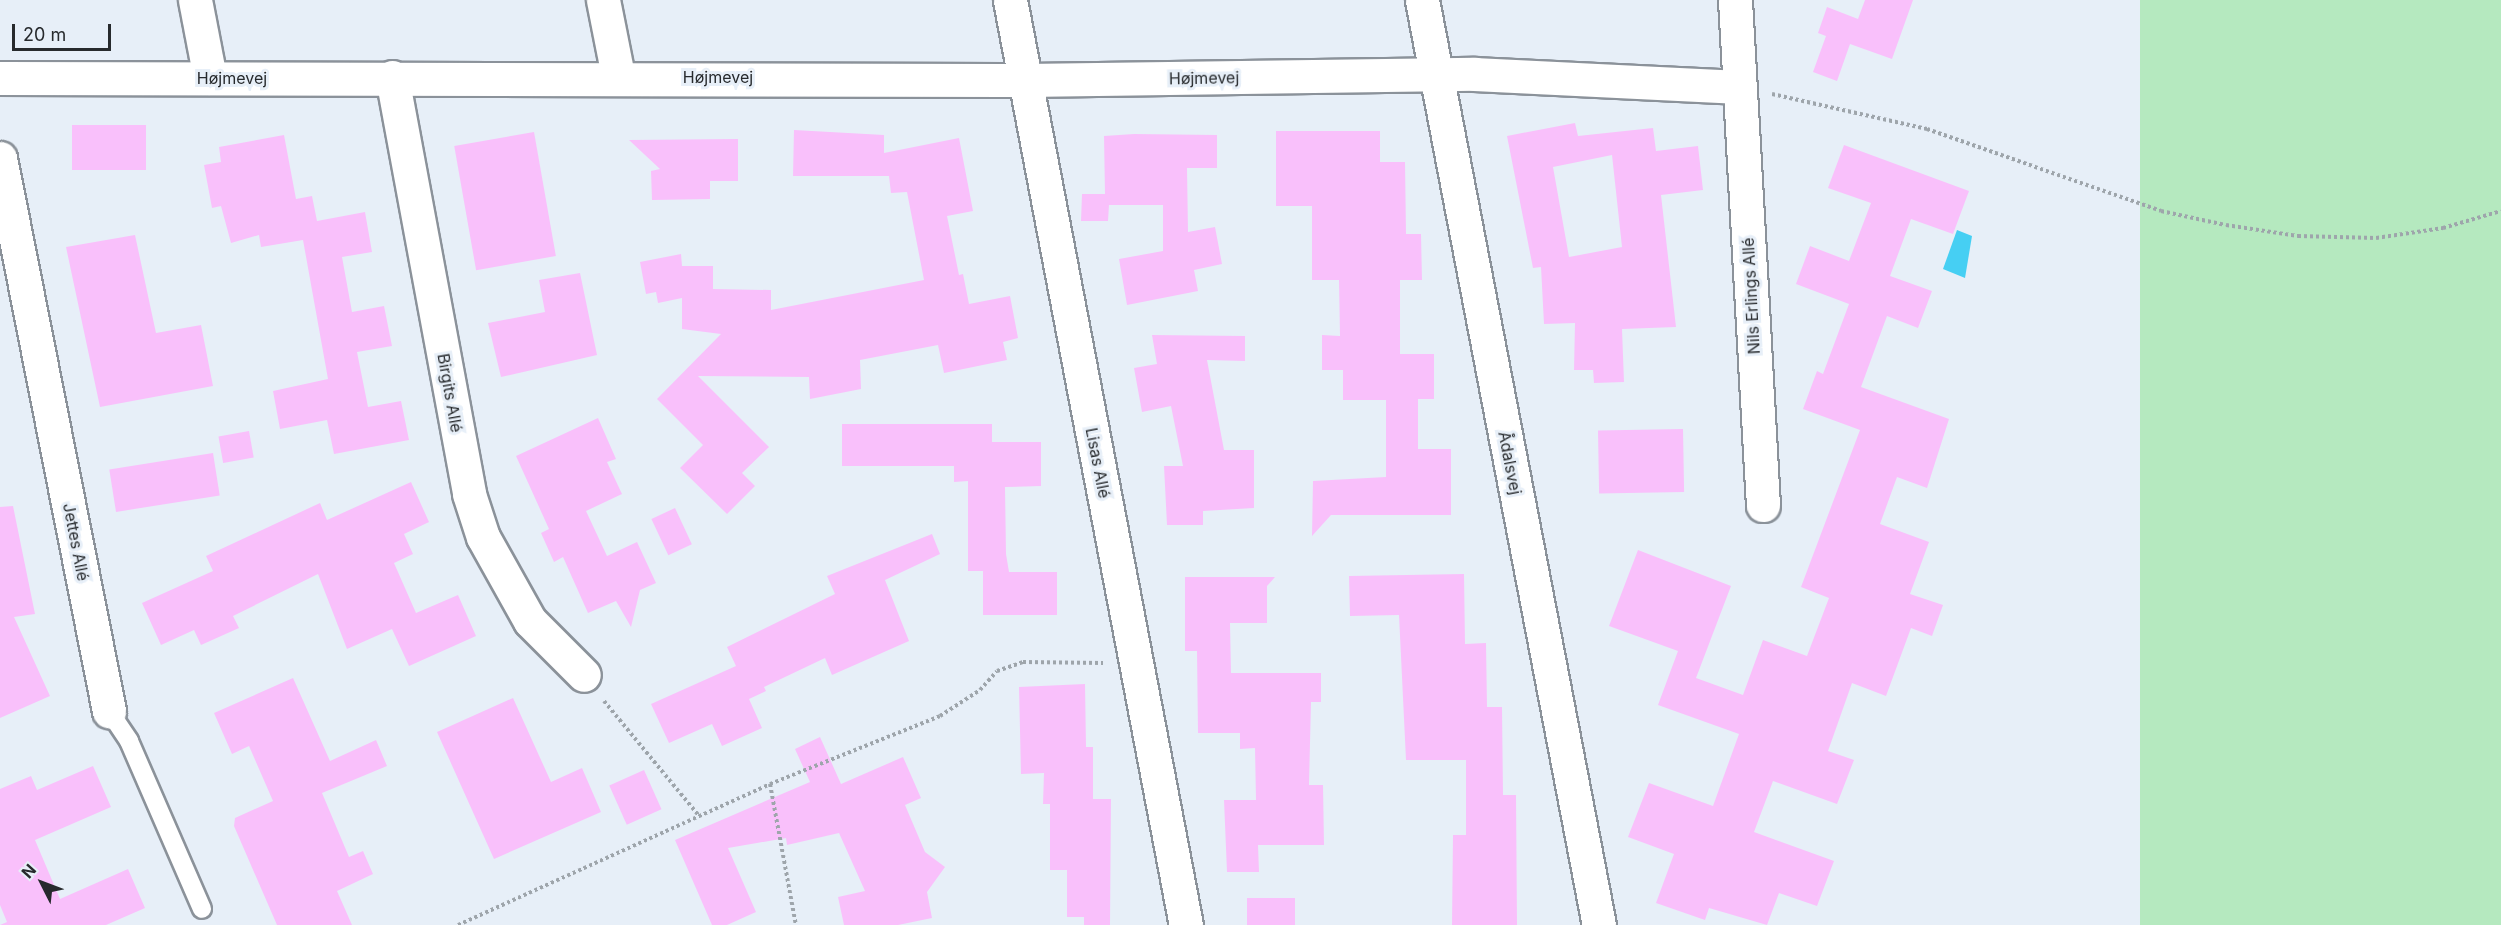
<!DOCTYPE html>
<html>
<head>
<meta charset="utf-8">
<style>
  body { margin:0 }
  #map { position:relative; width:2501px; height:925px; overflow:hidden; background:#e7eff8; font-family:Inter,sans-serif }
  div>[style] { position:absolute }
  .green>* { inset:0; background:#b5e9bf; transform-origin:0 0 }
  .water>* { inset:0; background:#46cff3 }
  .building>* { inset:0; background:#f9c0fb; transform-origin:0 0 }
  .path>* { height:4px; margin-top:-2px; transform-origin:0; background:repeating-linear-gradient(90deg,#9ea5ab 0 3px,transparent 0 6px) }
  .roads { filter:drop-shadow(2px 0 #8b929a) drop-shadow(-2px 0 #8b929a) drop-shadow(0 2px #8b929a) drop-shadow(0 -2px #8b929a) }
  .service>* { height:18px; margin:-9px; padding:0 9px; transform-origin:9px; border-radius:9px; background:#fff }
  .minor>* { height:33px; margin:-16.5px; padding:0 16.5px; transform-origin:16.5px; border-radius:16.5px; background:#fff }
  span { translate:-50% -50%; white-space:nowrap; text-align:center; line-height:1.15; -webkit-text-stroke:6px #e7eff8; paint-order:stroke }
  .street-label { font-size:16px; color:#272a2d }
  .north { position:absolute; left:12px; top:853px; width:60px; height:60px; -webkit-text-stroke:4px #e7eff8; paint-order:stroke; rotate:312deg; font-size:16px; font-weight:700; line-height:24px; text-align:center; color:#272a2d }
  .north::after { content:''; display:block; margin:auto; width:21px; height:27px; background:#272a2d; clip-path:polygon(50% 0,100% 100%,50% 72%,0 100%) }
  .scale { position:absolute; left:12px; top:24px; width:99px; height:27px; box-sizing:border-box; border:3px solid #272a2d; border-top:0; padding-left:8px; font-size:18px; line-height:21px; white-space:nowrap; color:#272a2d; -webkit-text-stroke:4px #e7eff8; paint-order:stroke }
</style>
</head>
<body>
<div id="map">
  <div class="green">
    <i style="left:2140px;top:0;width:361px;height:926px"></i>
  </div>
  <div class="water">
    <i style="clip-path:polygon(1957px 230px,1972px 236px,1965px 278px,1943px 269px)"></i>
  </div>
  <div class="building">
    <i style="clip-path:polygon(1865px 0,1913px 0,1892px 59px,1850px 44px,1837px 81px,1813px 72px,1826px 36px,1818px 33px,1827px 7px,1858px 19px)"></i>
    <i style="clip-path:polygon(evenodd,1575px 123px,1578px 136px,1653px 128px,1656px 151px,1698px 146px,1703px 190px,1661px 195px,1676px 327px,1622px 329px,1624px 382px,1594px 383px,1593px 370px,1574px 370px,1575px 323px,1544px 324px,1541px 267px,1533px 268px,1507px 136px,1575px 123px,1612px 155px,1622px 247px,1569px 257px,1553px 167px,1612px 155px)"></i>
    <i style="left:72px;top:125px;width:74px;height:45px"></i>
    <i style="clip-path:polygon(794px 130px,884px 135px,884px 153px,959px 138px,973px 211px,947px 216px,959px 275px,963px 274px,969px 304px,1010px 296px,1018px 338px,1003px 342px,1007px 360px,944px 373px,938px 345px,860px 360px,861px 389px,810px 399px,809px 377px,698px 376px,769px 447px,742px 473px,755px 486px,727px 514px,680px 468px,703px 445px,657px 399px,721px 334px,682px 329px,682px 298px,658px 303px,656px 292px,646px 294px,640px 262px,681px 254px,682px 266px,713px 266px,713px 289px,771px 290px,771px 310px,924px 280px,907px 192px,891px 193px,889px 176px,793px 176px)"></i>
    <i style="clip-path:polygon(1276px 131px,1380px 131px,1380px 162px,1405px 162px,1406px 234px,1421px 234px,1422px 280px,1400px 280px,1400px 354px,1434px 354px,1434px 399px,1418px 399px,1418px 449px,1451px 449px,1451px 515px,1331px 515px,1312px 536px,1313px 481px,1386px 477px,1386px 400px,1343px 400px,1343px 370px,1322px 370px,1322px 335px,1340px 336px,1339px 280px,1312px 280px,1312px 206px,1276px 206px)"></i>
    <i style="left:534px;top:132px;width:126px;height:81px;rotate:80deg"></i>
    <i style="clip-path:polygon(1134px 134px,1217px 135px,1217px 168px,1187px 168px,1188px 232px,1215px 227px,1222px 264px,1194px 270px,1198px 291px,1127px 305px,1119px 259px,1163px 251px,1163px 205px,1109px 205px,1108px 221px,1081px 221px,1082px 194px,1105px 194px,1104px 136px)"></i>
    <i style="clip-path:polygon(284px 135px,296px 199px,312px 196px,317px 221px,365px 212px,372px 252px,342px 257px,352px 312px,384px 306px,392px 346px,357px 352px,368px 407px,401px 401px,409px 440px,334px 454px,327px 420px,280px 429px,273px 391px,328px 379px,303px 240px,261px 247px,259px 235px,231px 243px,221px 206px,212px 208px,204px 165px,221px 162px,219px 147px)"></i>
    <i style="clip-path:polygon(738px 139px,738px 181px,710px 181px,710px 199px,652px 200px,651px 171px,660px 169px,629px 140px)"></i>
    <i style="clip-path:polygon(1844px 145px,1969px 191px,1953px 234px,1911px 219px,1890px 276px,1932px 291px,1918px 328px,1887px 316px,1861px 387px,1949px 419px,1927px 488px,1897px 477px,1880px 524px,1929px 542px,1910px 594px,1943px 605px,1932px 636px,1911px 628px,1886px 696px,1852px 683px,1828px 751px,1854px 760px,1837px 804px,1773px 781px,1754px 832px,1834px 861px,1817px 906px,1779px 893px,1767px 925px,1709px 908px,1705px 920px,1656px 903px,1674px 854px,1628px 837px,1649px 783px,1713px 806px,1739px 734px,1658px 705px,1678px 651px,1609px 626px,1638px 550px,1731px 586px,1696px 678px,1743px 695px,1763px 640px,1807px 656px,1829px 598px,1801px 587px,1860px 430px,1803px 409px,1817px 371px,1823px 374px,1849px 304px,1796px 284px,1810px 246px,1849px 261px,1871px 203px,1828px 188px)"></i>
    <i style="clip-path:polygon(135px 235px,156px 333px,201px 325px,213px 386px,100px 407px,66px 247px)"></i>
    <i style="clip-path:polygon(580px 273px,597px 355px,501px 377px,488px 323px,545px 312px,539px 280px)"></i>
    <i style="clip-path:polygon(1152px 335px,1245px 336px,1245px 361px,1207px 360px,1224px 450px,1254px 450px,1254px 508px,1203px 511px,1203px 525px,1167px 525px,1164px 466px,1183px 466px,1171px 406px,1142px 412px,1134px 368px,1157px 364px)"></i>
    <i style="clip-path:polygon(598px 418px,616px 459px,607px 462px,622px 494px,586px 511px,607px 556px,637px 542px,656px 583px,640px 590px,631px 627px,616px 601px,588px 613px,563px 557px,554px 562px,541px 533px,549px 529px,516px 456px)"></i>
    <i style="clip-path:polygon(842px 424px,992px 424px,992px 442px,1041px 442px,1041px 486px,1005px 487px,1006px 554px,1009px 572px,1057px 572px,1057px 615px,983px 615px,983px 571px,968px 571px,968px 481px,954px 482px,954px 466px,842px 466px)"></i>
    <i style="left:1683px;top:429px;width:63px;height:85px;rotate:89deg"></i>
    <i style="left:249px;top:431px;width:27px;height:31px;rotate:80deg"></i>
    <i style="left:213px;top:453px;width:43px;height:105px;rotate:81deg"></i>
    <i style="clip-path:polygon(411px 482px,429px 522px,404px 534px,413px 554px,394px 563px,416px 613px,458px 595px,476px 636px,409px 666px,392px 629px,347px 649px,318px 574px,233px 616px,239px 628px,201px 645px,194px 630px,161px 645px,142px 603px,213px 571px,206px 556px,320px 503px,327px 520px)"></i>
    <i style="clip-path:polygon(13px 506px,35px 614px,14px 617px,50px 696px,0 718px,0 507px)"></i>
    <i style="left:675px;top:508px;width:40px;height:26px;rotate:65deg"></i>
    <i style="clip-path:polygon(932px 534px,940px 554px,885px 580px,909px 641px,832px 675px,825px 658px,764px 687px,766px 691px,749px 699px,762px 728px,722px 746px,712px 724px,669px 743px,651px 704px,736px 666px,727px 647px,835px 594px,827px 576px)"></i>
    <i style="clip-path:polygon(1464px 574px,1465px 644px,1486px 643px,1487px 707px,1502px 707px,1503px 795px,1516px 795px,1517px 925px,1452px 925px,1453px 835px,1466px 835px,1466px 760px,1406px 760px,1399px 615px,1350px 616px,1349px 576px)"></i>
    <i style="clip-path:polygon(1185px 577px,1275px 577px,1267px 586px,1267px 623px,1230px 623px,1231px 673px,1321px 673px,1321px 702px,1311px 702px,1309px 785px,1323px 785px,1324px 845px,1258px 845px,1259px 872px,1227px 872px,1224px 800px,1256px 800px,1255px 748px,1240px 749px,1240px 733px,1198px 733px,1197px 651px,1185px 651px)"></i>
    <i style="clip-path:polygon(293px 678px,330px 761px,376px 740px,387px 766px,322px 793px,349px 857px,363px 851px,373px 874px,337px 891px,352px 925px,277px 925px,234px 826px,235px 818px,273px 801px,249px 746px,232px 754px,214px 713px)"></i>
    <i style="clip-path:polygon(1085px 684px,1086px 747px,1093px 747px,1093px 799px,1111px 799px,1110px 925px,1084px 925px,1084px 917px,1067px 917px,1067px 870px,1050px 870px,1050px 804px,1043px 804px,1044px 773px,1021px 774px,1019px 687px)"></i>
    <i style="clip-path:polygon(513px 698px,551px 782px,582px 768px,601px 812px,494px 859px,437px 732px)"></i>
    <i style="clip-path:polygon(820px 737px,841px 784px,903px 757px,921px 798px,905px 805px,925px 852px,945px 867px,927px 892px,932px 918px,898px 925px,844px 925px,838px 897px,865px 891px,839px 833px,787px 845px,786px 838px,728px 848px,756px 912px,727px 925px,712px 925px,675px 840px,810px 782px,795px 749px)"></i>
    <i style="clip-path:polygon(93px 766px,111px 807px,35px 840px,60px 899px,128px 869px,145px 908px,106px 925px,0 925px,7px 922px,0 905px,0 789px,31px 776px,37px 790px)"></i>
    <i style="left:644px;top:770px;width:43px;height:38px;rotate:66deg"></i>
    <i style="left:1247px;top:898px;width:48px;height:27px"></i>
  </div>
  <div class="path">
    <i style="left:1772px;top:94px;width:159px;rotate:12.7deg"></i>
    <i style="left:1927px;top:129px;width:248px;rotate:19.3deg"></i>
    <i style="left:2161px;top:211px;width:66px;rotate:12.2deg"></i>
    <i style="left:2226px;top:225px;width:73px;rotate:8.7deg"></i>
    <i style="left:2298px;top:236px;width:78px;rotate:1.5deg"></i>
    <i style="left:2376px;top:238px;width:68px;rotate:-8.5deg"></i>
    <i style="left:2443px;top:228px;width:60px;rotate:-16.3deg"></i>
    <i style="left:604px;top:701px;width:149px;rotate:50.4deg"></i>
    <i style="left:770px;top:784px;width:143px;rotate:79.6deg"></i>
    <i style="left:458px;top:925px;width:342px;rotate:-24.3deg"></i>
    <i style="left:770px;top:784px;width:183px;rotate:-21.8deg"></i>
    <i style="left:940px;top:716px;width:48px;rotate:-33deg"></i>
    <i style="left:980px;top:690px;width:25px;rotate:-48deg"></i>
    <i style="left:997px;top:671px;width:28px;rotate:-19deg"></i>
    <i style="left:1023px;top:662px;width:80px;rotate:0.7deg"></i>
  </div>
  <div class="roads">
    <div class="service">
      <i style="left:109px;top:711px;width:36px;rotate:56deg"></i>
      <i style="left:129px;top:741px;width:183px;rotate:66.5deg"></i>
    </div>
    <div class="minor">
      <i style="left:195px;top:0;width:79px;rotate:79.1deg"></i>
      <i style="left:603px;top:0;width:77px;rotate:78.8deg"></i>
      <i style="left:1010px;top:0;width:942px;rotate:79.23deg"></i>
      <i style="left:1422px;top:0;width:942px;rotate:79.17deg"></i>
      <i style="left:1735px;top:0;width:506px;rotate:86.83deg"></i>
      <i style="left:392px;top:77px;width:424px;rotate:79.5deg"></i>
      <i style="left:469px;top:494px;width:45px;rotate:72deg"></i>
      <i style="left:483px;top:537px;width:96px;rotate:60.8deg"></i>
      <i style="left:530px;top:621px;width:76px;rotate:45deg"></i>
      <i style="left:0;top:78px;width:1025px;rotate:0.11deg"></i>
      <i style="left:1025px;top:80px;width:450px;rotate:-0.8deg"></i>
      <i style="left:1475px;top:74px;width:264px;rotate:2.8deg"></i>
      <i style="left:0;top:158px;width:564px;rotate:78.85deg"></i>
    </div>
  </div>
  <div class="street-label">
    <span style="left:718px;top:77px">Højmevej</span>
    <span style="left:232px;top:78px">Højmevej</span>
    <span style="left:1204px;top:78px;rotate:-1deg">Højmevej</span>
    <span style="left:1751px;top:296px;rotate:-93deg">Nils Erlings Allé</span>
    <span style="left:450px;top:393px;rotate:80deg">Birgits Allé</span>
    <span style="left:1098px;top:463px;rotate:79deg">Lisas Allé</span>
    <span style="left:1510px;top:463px;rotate:79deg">Ådalsvej</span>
    <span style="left:76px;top:542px;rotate:79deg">Jettes Allé</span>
  </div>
  <div class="north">N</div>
  <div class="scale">20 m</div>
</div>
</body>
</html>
